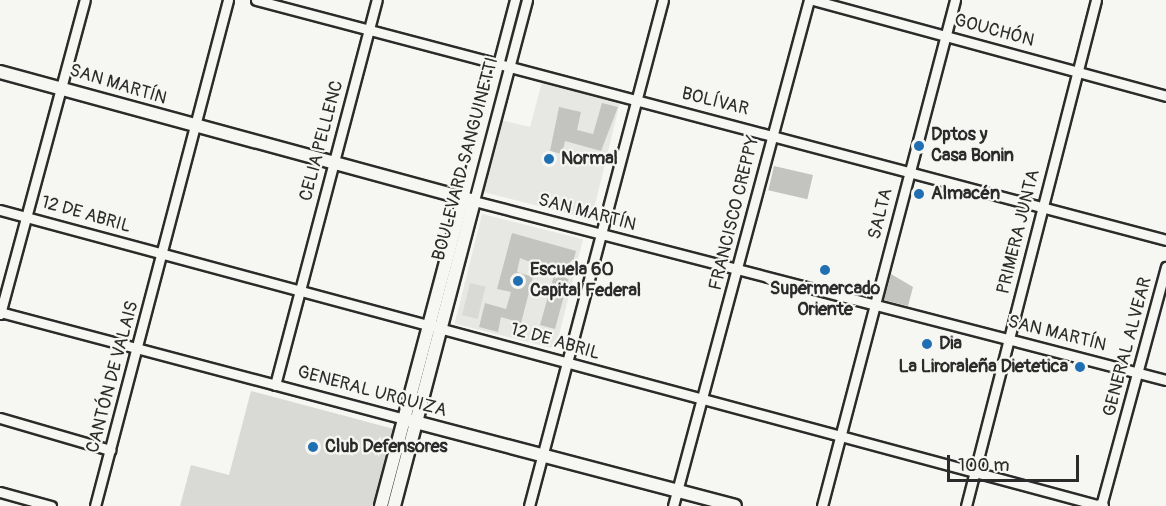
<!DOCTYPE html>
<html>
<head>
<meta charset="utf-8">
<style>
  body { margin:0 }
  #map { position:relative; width:1166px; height:506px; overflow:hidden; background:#f6f6f2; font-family:Pangolin,sans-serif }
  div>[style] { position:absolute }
  .built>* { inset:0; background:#e7e7e3; transform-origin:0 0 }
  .green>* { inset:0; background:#d9d9d5; transform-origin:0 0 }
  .building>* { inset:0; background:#c3c3c0; transform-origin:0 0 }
  .roads { filter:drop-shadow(2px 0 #2b2b2b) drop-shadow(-2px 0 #2b2b2b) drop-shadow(0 2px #2b2b2b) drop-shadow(0 -2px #2b2b2b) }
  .minor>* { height:9px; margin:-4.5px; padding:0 4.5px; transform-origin:4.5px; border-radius:4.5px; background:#f6f6f2 }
  .major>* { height:12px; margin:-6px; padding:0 6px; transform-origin:6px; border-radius:6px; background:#f6f6f2 }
  .dots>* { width:16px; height:16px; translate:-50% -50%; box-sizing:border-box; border:3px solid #f6f6f2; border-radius:50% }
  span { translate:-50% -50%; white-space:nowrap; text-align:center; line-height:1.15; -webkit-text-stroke:4.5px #f6f6f2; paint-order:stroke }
  .street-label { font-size:18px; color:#2b2b2b }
  .poi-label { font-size:18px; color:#2b2b2b; font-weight:700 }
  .left { translate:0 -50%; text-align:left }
  .right { translate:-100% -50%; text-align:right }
  .scale { position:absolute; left:947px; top:455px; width:132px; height:27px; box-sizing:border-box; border:3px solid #2b2b2b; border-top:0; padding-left:8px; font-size:18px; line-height:21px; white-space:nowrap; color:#2b2b2b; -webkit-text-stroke:4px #f6f6f2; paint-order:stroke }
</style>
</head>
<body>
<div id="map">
  <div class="built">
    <i style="clip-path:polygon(542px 82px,620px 102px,593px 213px,586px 218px,483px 192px,501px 120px,530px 127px)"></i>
    <i style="left:482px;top:214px;width:104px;height:113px;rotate:14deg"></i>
  </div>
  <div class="green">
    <i style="left:497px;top:80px;width:5px;height:113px;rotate:11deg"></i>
    <i style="left:470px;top:283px;width:16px;height:33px;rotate:14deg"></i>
    <i style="clip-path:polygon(251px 391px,394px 429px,374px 506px,180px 506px,191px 465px,229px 475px)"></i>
  </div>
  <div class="building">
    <i style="clip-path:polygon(602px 103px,618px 107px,601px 151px,565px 141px,562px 154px,550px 151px,559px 107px,581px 112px,577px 130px,593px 134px)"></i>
    <i style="left:774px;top:166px;width:40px;height:25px;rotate:13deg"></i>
    <i style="clip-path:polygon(512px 233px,576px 251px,555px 329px,540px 325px,555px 272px,520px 258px,517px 272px,533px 277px,521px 323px,501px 317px,498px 332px,479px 327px,485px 303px,506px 309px,511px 292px,497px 289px)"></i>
    <i style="clip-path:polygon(891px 274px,913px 287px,908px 306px,884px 300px)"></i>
  </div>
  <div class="roads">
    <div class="minor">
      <i style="left:256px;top:0;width:941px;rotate:14.77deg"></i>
      <i style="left:527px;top:0;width:208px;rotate:104.8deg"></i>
      <i style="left:474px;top:201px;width:715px;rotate:14.5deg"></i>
      <i style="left:813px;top:0;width:366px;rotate:15.2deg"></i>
      <i style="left:463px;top:198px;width:205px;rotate:-75.3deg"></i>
      <i style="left:0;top:210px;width:1140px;rotate:15.05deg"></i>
      <i style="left:1101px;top:506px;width:248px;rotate:-74.8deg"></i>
      <i style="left:0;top:312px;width:418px;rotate:14.8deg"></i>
      <i style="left:0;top:314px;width:325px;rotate:-74.9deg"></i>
      <i style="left:275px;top:385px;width:398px;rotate:-75.2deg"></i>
      <i style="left:0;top:418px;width:115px;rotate:16.2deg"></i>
      <i style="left:0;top:492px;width:53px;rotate:15.4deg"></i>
      <i style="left:95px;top:506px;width:523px;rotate:-75.27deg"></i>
      <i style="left:529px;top:506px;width:523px;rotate:-75.17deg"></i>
      <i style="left:673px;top:506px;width:524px;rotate:-74.96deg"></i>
      <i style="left:822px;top:506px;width:523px;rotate:-75.27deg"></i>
      <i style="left:966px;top:506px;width:522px;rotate:-75.59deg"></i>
    </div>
    <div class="major">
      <i style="left:0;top:72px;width:491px;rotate:15.2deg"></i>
      <i style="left:474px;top:201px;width:315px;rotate:104.7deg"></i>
      <i style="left:404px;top:419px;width:342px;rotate:14.7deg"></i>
      <i style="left:381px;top:506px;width:319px;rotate:-75.1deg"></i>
      <i style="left:1100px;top:506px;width:2px"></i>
    </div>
  </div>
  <div class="dots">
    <i style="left:919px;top:146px;background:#1f6fb2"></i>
    <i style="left:549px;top:159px;background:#1f6fb2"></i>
    <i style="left:919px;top:194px;background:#1f6fb2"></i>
    <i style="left:825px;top:270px;background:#1f6fb2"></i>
    <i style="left:518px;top:281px;background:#1f6fb2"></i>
    <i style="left:927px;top:344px;background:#1f6fb2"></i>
    <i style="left:1080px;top:367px;background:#1f6fb2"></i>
    <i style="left:313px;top:447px;background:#1f6fb2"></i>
  </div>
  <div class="street-label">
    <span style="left:994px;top:31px;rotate:15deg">GOUCHÓN</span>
    <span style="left:118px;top:85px;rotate:17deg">SAN MARTÍN</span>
    <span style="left:715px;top:102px;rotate:14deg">BOLÍVAR</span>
    <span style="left:322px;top:141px;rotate:-75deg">CELIA PELLENC</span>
    <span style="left:466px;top:159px;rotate:-75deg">BOULEVARD SANGUINETTI</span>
    <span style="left:587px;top:213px;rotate:15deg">SAN MARTÍN</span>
    <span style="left:735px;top:213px;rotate:-76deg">FRANCISCO CREPPY</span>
    <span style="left:881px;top:214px;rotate:-76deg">SALTA</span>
    <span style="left:86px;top:215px;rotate:16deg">12 DE ABRIL</span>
    <span style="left:1019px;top:232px;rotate:-76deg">PRIMERA JUNTA</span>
    <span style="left:1057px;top:334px;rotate:14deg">SAN MARTÍN</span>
    <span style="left:555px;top:342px;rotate:16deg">12 DE ABRIL</span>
    <span style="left:1128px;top:347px;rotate:-75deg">GENERAL ALVEAR</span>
    <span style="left:113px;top:377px;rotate:-75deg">CANTÓN DE VALAIS</span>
    <span style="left:372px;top:392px;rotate:15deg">GENERAL URQUIZA</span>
  </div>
  <div class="poi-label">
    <span class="left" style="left:931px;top:146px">Dptos y<br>Casa Bonin</span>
    <span class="left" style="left:561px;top:159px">Normal</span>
    <span class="left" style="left:931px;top:194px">Almacén</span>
    <span class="left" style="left:530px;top:281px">Escuela 60<br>Capital Federal</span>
    <span style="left:825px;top:300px">Supermercado<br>Oriente</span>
    <span class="left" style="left:939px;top:344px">Dia</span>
    <span class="right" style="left:1068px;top:367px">La Liroraleña Dietetica</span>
    <span class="left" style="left:325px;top:447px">Club Defensores</span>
  </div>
  <div class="scale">100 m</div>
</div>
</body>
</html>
